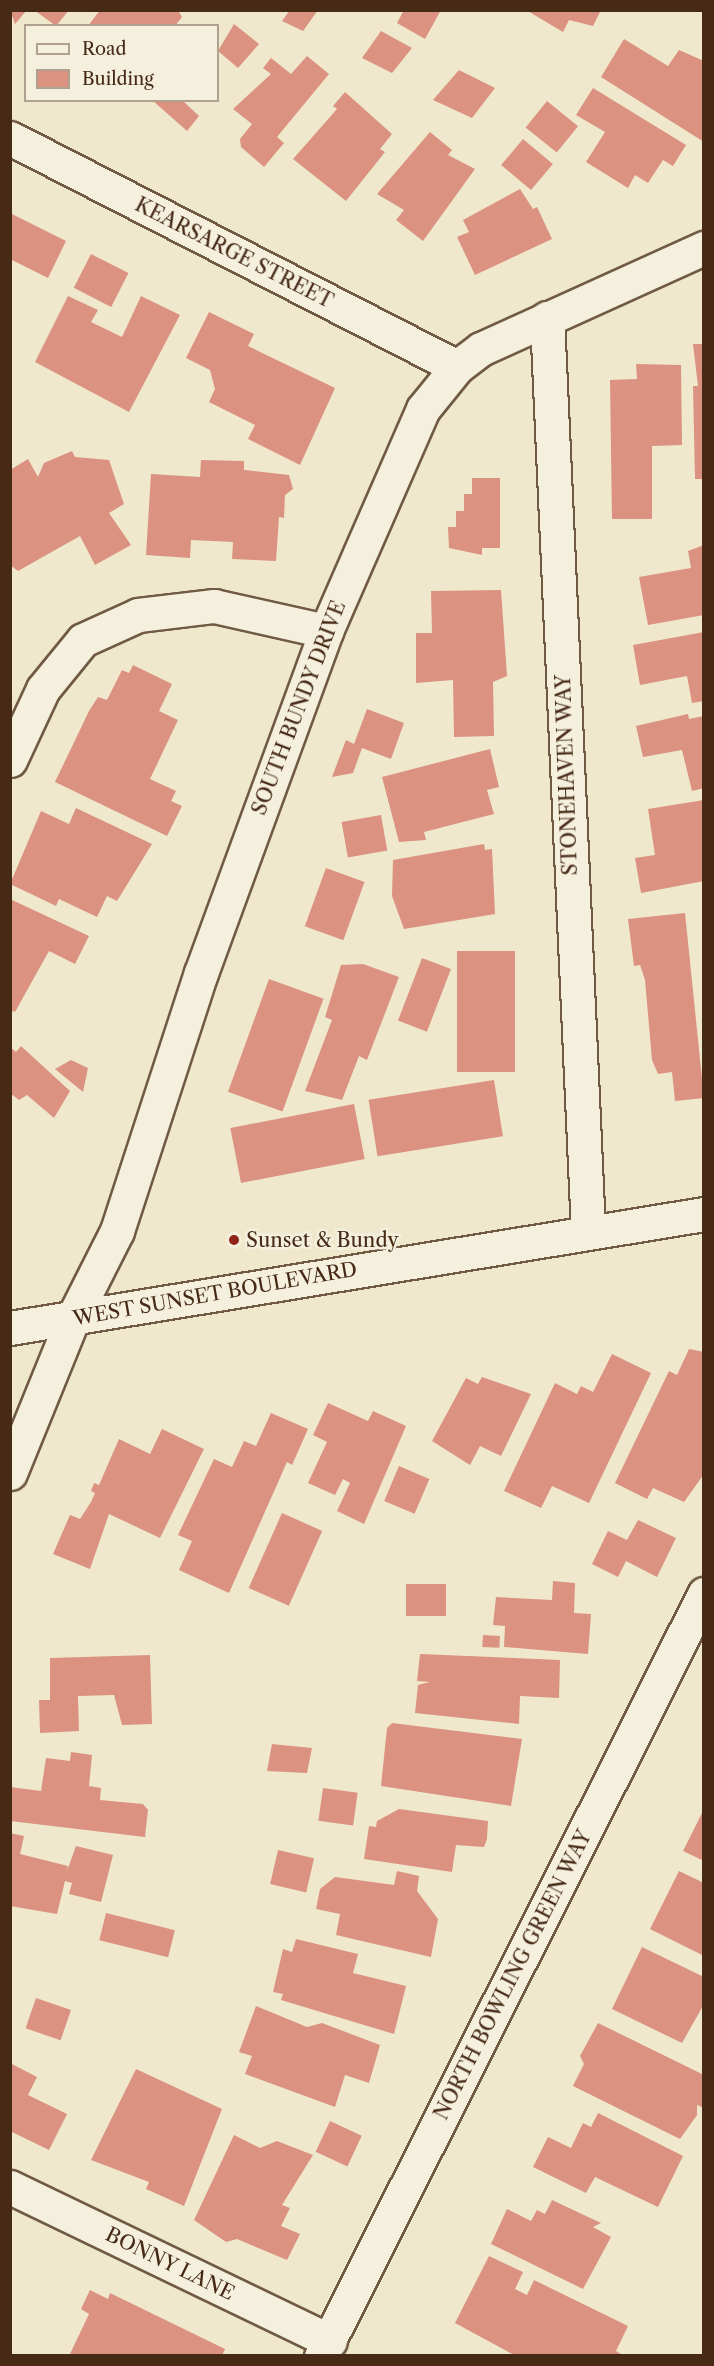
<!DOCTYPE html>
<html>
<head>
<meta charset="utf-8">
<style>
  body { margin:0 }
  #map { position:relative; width:714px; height:2366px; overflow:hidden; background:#efe8cd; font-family:"Libre Caslon Text",serif }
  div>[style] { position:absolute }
  .building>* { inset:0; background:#db9280; transform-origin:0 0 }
  .roads { filter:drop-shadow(2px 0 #705a44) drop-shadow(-2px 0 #705a44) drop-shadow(0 2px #705a44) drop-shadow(0 -2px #705a44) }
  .minor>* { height:33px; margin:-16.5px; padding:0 16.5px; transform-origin:16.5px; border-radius:16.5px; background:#f5f0de }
  .secondary>* { height:33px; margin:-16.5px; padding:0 16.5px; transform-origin:16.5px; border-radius:16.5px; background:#f5f0de }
  .dots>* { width:16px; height:16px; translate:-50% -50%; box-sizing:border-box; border:3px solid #f5f0de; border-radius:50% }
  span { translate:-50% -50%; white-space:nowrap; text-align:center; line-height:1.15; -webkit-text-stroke:5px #f5f0de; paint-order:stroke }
  .street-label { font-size:20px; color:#462a16 }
  .poi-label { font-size:20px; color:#462a16 }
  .left { translate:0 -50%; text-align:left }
  .frame { position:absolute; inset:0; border:12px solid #462a16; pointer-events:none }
  .legend { position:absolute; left:24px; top:24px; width:195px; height:78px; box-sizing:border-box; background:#f5f0de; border:2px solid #afa18e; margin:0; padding:8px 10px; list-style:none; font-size:18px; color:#462a16 }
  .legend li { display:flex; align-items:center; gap:12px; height:30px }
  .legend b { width:30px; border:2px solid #afa18e }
</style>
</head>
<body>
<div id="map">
  <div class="building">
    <i style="clip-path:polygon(10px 10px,27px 10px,15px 24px)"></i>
    <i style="clip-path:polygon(34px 10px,69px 10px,56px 26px)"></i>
    <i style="clip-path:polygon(100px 10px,178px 10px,182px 17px,175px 26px,88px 26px)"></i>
    <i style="clip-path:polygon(290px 10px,318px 10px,303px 31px,282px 21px)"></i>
    <i style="clip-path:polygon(404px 10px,441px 10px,425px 39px,397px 23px)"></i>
    <i style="clip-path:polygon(526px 10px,601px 10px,593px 26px,569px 20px,563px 32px)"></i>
    <i style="clip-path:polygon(234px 24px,259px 44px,238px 68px,218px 51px)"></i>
    <i style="clip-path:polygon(381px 31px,412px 48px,392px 73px,362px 58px)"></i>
    <i style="clip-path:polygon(624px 39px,668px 66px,679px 50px,704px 61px,704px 142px,601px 77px)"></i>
    <i style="clip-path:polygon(307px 56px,329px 74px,277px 137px,284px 143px,264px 167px,241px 147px,240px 139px,252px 124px,233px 109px,271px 74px,263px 68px,271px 58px,291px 74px)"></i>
    <i style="clip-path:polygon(459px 70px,495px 88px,472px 118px,433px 100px)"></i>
    <i style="clip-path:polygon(593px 88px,686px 145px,673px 166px,663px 160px,648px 183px,635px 175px,628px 188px,586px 162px,605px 132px,576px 115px)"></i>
    <i style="clip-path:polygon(345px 92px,392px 134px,380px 149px,385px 152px,346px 201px,293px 159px,337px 109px,333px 106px)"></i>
    <i style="clip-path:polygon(152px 100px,182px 100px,199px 116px,187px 131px)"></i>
    <i style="left:547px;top:101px;width:40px;height:34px;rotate:39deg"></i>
    <i style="clip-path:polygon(430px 132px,452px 150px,448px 155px,475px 169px,423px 241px,396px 220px,404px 210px,377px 194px)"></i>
    <i style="left:523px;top:139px;width:39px;height:34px;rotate:40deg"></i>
    <i style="clip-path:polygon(520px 189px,533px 209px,537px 207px,552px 239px,475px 275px,457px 237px,469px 232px,463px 220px)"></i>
    <i style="clip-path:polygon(10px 213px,66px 241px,48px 278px,10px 259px)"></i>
    <i style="left:91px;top:254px;width:42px;height:38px;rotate:27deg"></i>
    <i style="clip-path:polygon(68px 296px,98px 310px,91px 322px,122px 337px,141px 296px,180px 315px,129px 412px,35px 362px)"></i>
    <i style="clip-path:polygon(209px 312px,254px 334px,248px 346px,335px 388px,300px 465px,248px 439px,255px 425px,209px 402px,215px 389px,210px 370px,186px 358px)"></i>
    <i style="clip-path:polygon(693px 344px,704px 344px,704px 479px,695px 479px,693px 386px,698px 386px)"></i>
    <i style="clip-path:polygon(636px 364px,681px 365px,682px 445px,652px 446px,652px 519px,612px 519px,610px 380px,637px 379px)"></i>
    <i style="clip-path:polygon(72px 451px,75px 457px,109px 460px,124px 504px,109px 513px,131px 545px,95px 565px,80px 536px,18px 571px,10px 565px,10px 470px,28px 459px,38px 477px,44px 463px)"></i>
    <i style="clip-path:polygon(201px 460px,244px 461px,244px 470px,289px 475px,293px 489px,285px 495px,284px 518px,279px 517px,276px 561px,232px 559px,233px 542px,191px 540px,190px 558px,146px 555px,151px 474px,200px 477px)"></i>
    <i style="clip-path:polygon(472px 478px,500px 478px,500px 548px,482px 548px,482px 555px,449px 548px,448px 527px,456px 527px,456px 511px,464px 511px,464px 494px,472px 494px)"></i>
    <i style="clip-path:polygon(704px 545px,704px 615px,648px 625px,639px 577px,691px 568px,688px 551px)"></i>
    <i style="clip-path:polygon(501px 590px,507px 676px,493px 682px,494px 736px,454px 737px,453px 680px,416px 683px,416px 633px,432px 633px,431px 591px)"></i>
    <i style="clip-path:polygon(704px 632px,704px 701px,692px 703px,687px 676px,640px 685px,633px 645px)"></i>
    <i style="clip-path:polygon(133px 665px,172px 684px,159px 711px,178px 720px,150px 779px,176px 791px,171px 801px,182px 806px,167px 836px,55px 782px,89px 711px,98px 697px,107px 700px,122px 670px,129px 673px)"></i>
    <i style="clip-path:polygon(367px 709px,404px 723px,391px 759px,362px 748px,353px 773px,332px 777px,346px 740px,354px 744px)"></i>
    <i style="clip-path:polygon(688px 714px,689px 719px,704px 716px,704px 788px,692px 791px,682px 750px,643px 757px,636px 726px)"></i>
    <i style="clip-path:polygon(490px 749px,499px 787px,487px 790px,494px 814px,424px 832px,426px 840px,399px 842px,382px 777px)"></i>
    <i style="clip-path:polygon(704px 800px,704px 881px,641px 893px,635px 858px,655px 855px,648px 809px)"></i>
    <i style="clip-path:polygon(76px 808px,152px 844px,117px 901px,107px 896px,97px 917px,59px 899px,56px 906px,10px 884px,41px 811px,69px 824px)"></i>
    <i style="left:381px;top:815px;width:36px;height:40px;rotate:80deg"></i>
    <i style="clip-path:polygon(484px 844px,485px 850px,492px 849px,495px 914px,404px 929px,392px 896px,393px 860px)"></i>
    <i style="left:326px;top:868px;width:41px;height:62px;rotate:20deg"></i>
    <i style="clip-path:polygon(10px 899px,89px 936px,75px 964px,49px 951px,15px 1012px,10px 1010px)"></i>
    <i style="clip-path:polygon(685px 913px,704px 1098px,675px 1101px,672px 1072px,658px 1074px,652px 1060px,645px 980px,640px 965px,634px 966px,628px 919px)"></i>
    <i style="left:515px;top:951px;width:121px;height:58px;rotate:90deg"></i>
    <i style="left:422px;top:958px;width:31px;height:67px;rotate:21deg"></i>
    <i style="clip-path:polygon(363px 964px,399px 977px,367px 1060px,359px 1056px,342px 1100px,305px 1091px,332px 1020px,325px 1017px,341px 965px)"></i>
    <i style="left:269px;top:979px;width:58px;height:120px;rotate:20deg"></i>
    <i style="clip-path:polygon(21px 1046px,70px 1091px,54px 1118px,27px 1095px,19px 1100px,10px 1093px,10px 1047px,16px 1052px)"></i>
    <i style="clip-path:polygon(71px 1060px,88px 1068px,83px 1092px,55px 1069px)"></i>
    <i style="left:494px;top:1080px;width:57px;height:127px;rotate:81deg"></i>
    <i style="left:354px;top:1104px;width:56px;height:126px;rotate:79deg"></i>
    <i style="clip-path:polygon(689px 1349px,704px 1352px,704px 1474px,684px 1502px,653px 1488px,647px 1499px,615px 1483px,669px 1371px,677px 1375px)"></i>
    <i style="clip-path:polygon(612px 1354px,651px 1373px,589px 1503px,552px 1486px,541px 1508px,504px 1491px,555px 1383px,577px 1394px,581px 1386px,593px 1392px)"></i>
    <i style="clip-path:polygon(482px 1377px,531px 1394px,501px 1456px,480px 1446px,470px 1465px,432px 1441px,466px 1378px,478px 1384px)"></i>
    <i style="clip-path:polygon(328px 1403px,368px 1421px,373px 1411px,406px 1426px,364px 1524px,337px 1511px,350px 1483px,343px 1479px,335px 1495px,308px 1483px,327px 1442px,313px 1435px)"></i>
    <i style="clip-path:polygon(271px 1413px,308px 1429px,292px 1465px,287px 1462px,229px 1593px,179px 1570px,192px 1541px,178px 1535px,214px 1459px,232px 1467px,244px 1441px,256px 1446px)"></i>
    <i style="clip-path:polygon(162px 1429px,204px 1449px,160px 1538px,109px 1514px,90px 1569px,53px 1554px,70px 1515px,80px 1519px,91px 1502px,95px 1493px,91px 1491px,94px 1483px,99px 1485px,119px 1439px,150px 1454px)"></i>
    <i style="left:399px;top:1466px;width:33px;height:38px;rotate:23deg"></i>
    <i style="left:282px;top:1513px;width:44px;height:82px;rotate:24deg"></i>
    <i style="clip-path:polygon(638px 1520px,676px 1538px,657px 1577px,626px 1561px,618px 1577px,592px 1564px,608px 1531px,627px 1540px)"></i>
    <i style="clip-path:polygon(553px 1581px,575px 1583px,574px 1613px,591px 1614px,588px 1654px,504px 1647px,505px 1626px,493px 1625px,496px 1597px,552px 1600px)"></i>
    <i style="left:406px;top:1584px;width:40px;height:32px"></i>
    <i style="left:483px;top:1635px;width:17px;height:12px;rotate:3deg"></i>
    <i style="clip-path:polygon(420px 1654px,560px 1660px,559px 1698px,520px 1696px,519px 1724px,415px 1713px,418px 1685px,430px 1682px,417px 1681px)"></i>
    <i style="clip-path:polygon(150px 1655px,152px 1724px,122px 1725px,114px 1695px,78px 1696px,79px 1731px,40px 1733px,39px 1700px,50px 1700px,50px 1658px)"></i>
    <i style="clip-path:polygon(392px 1723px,522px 1739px,511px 1806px,381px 1786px,387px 1728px)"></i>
    <i style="clip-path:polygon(272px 1744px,312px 1748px,307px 1773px,267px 1771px)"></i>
    <i style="clip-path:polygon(71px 1752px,92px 1755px,89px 1786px,101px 1788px,100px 1800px,143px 1804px,148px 1810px,145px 1837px,10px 1821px,10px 1787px,41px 1791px,46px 1758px,70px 1761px)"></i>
    <i style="left:323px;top:1788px;width:35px;height:33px;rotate:8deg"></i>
    <i style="clip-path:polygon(399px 1809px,488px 1821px,487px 1839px,484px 1847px,456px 1845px,452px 1872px,364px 1859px,369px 1826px,376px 1827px,377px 1821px)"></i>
    <i style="clip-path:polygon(704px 1809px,704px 1861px,683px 1851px)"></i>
    <i style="clip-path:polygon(10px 1833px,24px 1836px,20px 1854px,68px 1866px,67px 1871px,76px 1846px,113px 1855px,101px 1902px,69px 1894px,72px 1883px,65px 1881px,57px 1914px,10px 1906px)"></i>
    <i style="left:278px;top:1850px;width:37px;height:35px;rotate:13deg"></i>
    <i style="clip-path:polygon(397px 1871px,419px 1876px,417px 1891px,438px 1919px,431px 1957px,336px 1935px,340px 1914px,316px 1909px,320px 1889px,335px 1877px,394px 1885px)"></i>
    <i style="clip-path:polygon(679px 1871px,704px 1883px,704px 1956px,650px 1929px)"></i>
    <i style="left:106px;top:1913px;width:71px;height:28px;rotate:14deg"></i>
    <i style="clip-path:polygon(296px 1939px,358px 1954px,353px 1973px,406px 1986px,394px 2034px,281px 2000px,283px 1994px,273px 1992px,283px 1949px,292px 1952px)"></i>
    <i style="clip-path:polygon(642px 1947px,704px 1977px,704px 2004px,682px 2043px,612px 2009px)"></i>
    <i style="left:36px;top:1998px;width:37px;height:32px;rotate:19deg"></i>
    <i style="clip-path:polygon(256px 2006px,307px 2027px,322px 2023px,380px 2045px,369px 2083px,345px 2075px,335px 2107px,245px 2074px,252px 2056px,239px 2052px)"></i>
    <i style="clip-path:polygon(598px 2023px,704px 2075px,704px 2108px,697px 2105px,697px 2115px,680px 2139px,573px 2086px,584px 2064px,580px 2056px)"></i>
    <i style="clip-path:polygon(10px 2063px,37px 2077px,28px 2095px,67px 2114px,49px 2150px,10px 2131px)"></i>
    <i style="clip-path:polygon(136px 2069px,222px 2109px,184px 2206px,146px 2189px,149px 2182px,91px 2160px)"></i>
    <i style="clip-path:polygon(598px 2113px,683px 2156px,658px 2207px,595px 2177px,586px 2193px,533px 2167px,548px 2137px,571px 2148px,583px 2123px,591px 2127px)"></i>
    <i style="left:330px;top:2121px;width:35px;height:34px;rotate:25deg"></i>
    <i style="clip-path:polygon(234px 2135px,260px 2148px,277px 2141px,313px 2155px,282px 2205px,290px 2208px,281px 2226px,300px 2234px,287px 2260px,237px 2239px,226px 2242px,194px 2220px)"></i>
    <i style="clip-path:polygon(552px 2200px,601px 2223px,593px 2227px,611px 2237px,583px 2289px,491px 2244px,507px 2209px,531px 2221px,537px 2210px,545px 2214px)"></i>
    <i style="clip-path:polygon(489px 2256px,523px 2272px,515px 2289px,527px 2295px,534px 2280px,628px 2326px,616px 2351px,624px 2356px,516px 2356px,455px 2323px)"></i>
    <i style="clip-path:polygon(90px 2290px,108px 2299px,110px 2293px,225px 2349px,222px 2356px,70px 2354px,89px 2314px,81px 2309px)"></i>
  </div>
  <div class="roads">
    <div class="minor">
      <i style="left:10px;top:138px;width:502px;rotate:27.13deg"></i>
      <i style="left:547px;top:318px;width:915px;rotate:87.43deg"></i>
      <i style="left:10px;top:760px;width:78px;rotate:-65.1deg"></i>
      <i style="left:43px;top:689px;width:63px;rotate:-50.8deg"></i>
      <i style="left:83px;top:640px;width:60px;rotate:-24.4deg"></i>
      <i style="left:138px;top:615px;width:77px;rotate:-6.8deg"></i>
      <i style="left:214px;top:606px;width:115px;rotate:12.6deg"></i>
      <i style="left:10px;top:1473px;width:167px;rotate:-67.9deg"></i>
      <i style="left:73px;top:1318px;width:97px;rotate:-63.2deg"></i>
      <i style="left:117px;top:1231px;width:271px;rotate:-72deg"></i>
      <i style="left:201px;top:973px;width:364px;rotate:-69.9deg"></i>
      <i style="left:326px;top:631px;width:242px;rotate:-66.4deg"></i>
      <i style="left:423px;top:409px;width:54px;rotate:-51deg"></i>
      <i style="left:457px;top:367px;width:30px;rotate:-37deg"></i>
      <i style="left:481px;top:349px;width:245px;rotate:-24.4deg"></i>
      <i style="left:10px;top:2187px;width:355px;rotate:25.7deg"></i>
      <i style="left:321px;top:2356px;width:853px;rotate:-63.31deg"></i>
    </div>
    <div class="secondary">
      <i style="left:10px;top:1328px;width:703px;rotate:-9.33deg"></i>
    </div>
  </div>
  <div class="dots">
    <i style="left:234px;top:1240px;background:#8f2418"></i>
  </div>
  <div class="street-label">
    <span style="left:234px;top:253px;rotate:27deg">KEARSARGE STREET</span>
    <span style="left:299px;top:708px;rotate:-69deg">SOUTH BUNDY DRIVE</span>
    <span style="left:567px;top:775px;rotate:-92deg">STONEHAVEN WAY</span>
    <span style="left:215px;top:1294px;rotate:-10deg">WEST SUNSET BOULEVARD</span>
    <span style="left:513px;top:1975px;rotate:-63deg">NORTH BOWLING GREEN WAY</span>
    <span style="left:170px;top:2264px;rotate:26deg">BONNY LANE</span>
  </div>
  <div class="poi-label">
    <span class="left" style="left:246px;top:1240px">Sunset &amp; Bundy</span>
  </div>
  <div class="frame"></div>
  <ul class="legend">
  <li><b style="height:8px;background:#f5f0de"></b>Road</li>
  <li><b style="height:16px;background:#db9280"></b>Building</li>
  </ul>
</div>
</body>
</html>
